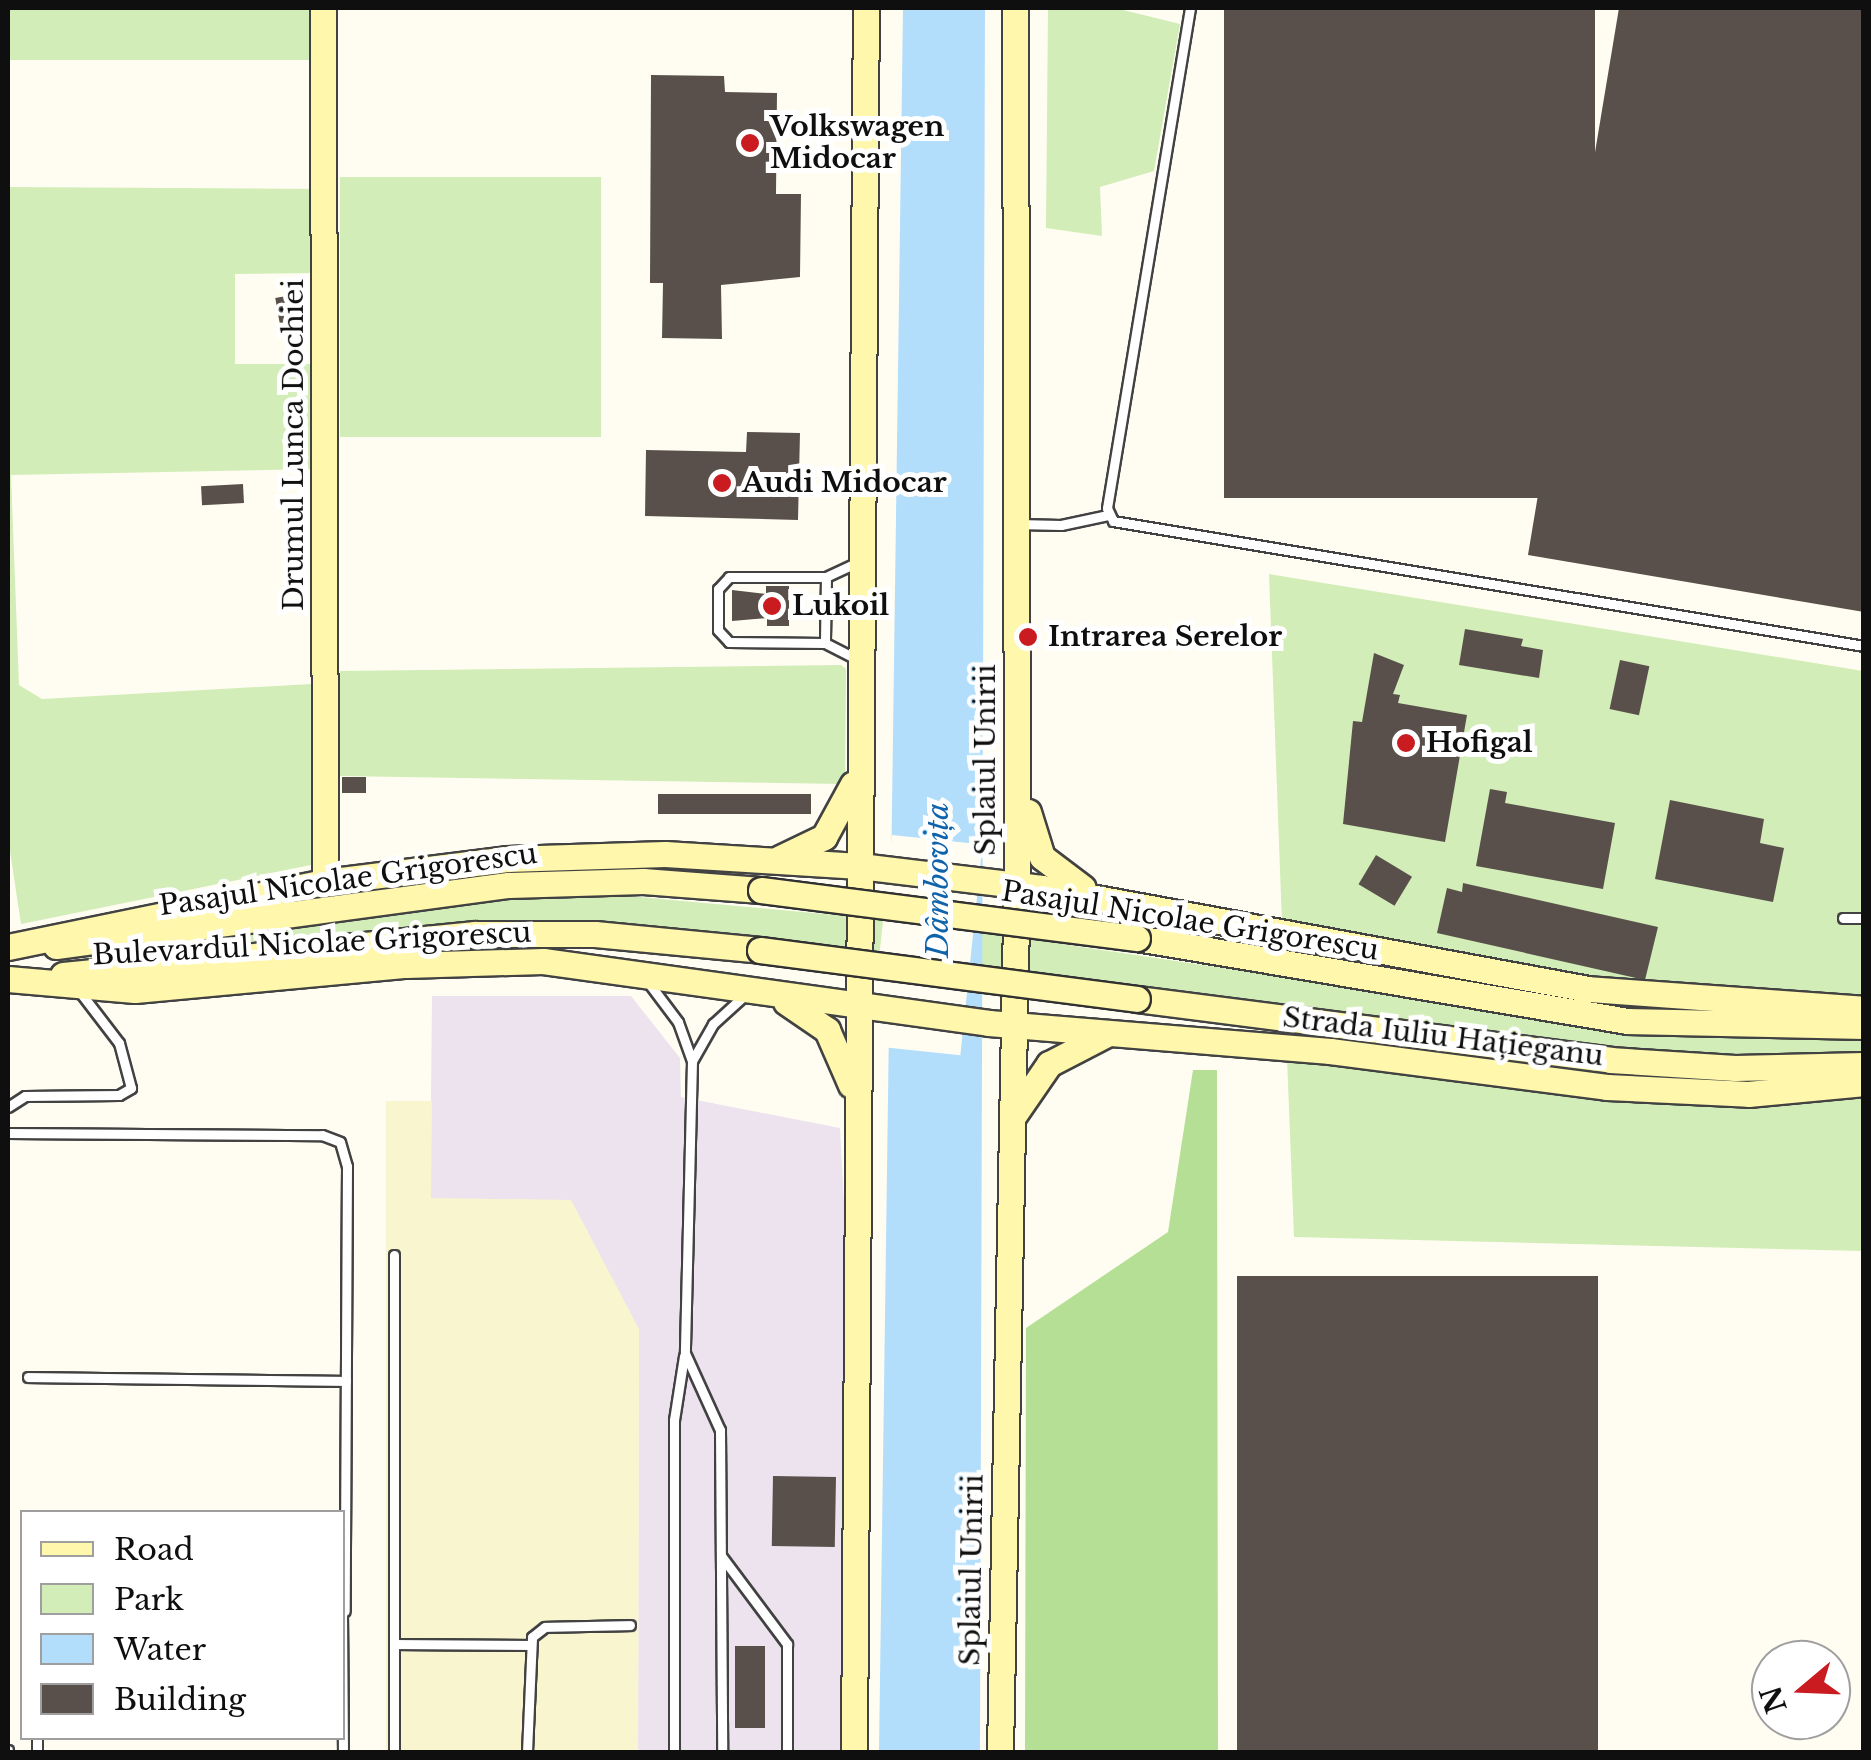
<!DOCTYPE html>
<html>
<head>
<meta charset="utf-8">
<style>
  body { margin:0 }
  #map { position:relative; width:1871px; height:1760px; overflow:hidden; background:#fffdf1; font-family:"Libre Baskerville",serif }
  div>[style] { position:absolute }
  .industrial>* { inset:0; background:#ede3ee }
  .farmland>* { inset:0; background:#f8f5cf }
  .green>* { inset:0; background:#d2edb7; transform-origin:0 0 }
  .forest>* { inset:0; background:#b5df95 }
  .water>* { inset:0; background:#b2defb }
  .pier>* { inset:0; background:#fffdf1; transform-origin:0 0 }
  .building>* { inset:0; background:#59504b; transform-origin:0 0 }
  .roads { filter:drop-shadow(2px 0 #424242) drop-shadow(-2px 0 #424242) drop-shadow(0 2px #424242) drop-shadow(0 -2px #424242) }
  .lane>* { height:9px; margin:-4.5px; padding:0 4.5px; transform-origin:4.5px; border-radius:4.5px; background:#fff }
  .secondary>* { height:25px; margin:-12.5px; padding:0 12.5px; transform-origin:12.5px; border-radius:12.5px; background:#fff8ac }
  .bridges { filter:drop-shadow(2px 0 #313131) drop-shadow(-2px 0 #313131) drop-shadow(0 2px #313131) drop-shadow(0 -2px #313131) }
  .secondary-bridge>* { height:25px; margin:-12.5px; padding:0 12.5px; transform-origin:12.5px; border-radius:12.5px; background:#fff8ac }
  .dots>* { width:28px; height:28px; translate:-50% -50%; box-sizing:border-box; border:5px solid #fff; border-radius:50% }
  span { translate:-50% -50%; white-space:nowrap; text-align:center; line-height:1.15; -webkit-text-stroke:10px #fff; paint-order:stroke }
  .poi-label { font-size:28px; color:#0f0f0f; font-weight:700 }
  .left { translate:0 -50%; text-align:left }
  .street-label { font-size:28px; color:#0f0f0f }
  .water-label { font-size:30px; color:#0e63ab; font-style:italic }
  .frame { position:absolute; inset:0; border:10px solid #0f0f0f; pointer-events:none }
  .legend { position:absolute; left:20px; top:1510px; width:325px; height:230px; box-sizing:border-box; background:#fff; border:2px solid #9f9f9f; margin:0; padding:12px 18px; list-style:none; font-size:30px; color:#0f0f0f }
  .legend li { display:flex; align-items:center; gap:20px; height:50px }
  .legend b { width:50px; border:2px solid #9f9f9f }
  .north { position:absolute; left:1751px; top:1640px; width:100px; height:100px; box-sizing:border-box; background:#fff; border:2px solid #9f9f9f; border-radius:50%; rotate:251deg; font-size:28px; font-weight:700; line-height:40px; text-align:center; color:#0f0f0f }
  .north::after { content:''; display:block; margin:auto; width:35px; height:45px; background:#ca1c20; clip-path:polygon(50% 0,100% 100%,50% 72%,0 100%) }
</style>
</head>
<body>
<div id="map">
  <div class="industrial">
    <i style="clip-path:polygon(432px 996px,631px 996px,680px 1058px,681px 1097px,840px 1128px,849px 1297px,845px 1752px,638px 1752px,639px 1329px,430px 1198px)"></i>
  </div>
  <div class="farmland">
    <i style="clip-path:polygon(386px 1101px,432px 1101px,431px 1198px,571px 1200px,639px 1329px,638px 1752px,386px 1752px)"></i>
  </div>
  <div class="green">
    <i style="left:8px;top:8px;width:308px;height:52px"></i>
    <i style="clip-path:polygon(1048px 8px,1115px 8px,1180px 24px,1154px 171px,1100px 187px,1102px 236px,1046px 228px)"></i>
    <i style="left:340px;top:177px;width:261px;height:260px"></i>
    <i style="clip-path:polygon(8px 187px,318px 189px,316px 273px,235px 274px,235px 364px,315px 364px,315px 469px,11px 475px,19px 685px,42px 699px,312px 684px,311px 865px,21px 924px,8px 838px)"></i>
    <i style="clip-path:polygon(1269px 574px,1863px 671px,1863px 1251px,1294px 1237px,1285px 1006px,661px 932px,78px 964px,83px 954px,475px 898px,597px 893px,921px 923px,1284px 977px)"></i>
    <i style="clip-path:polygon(841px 665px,846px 669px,845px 784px,340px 776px,340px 671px)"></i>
  </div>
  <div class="forest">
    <i style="clip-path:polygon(1193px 1070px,1217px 1070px,1218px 1752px,1025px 1752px,1026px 1328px,1168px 1232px)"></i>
  </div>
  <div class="water">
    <i style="clip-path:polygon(903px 8px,985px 8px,980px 1752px,879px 1752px)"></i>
  </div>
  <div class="pier">
    <i style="left:892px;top:835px;width:91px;height:212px;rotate:6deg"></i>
  </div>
  <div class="building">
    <i style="left:1224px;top:8px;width:371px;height:490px"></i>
    <i style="clip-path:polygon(1619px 8px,1864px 8px,1864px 612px,1528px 555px)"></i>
    <i style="clip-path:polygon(651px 75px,724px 76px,725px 92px,777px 93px,776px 194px,801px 194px,800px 277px,721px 285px,722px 339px,662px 338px,663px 283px,650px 283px)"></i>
    <i style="left:292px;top:295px;width:36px;height:17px;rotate:80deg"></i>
    <i style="clip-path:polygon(747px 432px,800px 433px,798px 520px,645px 516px,646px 450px,746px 452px)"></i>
    <i style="left:243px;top:484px;width:19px;height:42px;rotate:87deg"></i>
    <i style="clip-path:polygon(766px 586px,789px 586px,789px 626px,767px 626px,767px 618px,732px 621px,732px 590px,766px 594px)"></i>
    <i style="clip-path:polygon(1465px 629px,1523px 639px,1521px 646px,1543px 650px,1539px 678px,1459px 665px)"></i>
    <i style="clip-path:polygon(1374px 653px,1404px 665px,1393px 694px,1400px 695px,1398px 703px,1467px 715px,1445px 842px,1343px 824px,1353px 721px,1362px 722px)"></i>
    <i style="left:1620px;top:660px;width:30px;height:50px;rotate:12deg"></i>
    <i style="left:342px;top:777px;width:24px;height:16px"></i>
    <i style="clip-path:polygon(1490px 789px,1507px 792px,1505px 803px,1615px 823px,1603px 889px,1476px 866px)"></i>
    <i style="left:658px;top:794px;width:153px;height:20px"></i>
    <i style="clip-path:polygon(1670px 800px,1764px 819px,1760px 843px,1784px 848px,1773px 902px,1655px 879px)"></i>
    <i style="left:1376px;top:855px;width:42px;height:34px;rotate:31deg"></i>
    <i style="clip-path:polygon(1463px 883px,1658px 927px,1645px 980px,1437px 933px,1447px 888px,1462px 892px)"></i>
    <i style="left:1598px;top:1276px;width:476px;height:361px;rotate:90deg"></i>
    <i style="left:773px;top:1476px;width:63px;height:70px;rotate:1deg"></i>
    <i style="left:735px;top:1646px;width:30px;height:82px"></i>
  </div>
  <div class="roads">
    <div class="lane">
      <i style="left:1190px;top:8px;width:507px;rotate:99.43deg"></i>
      <i style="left:1107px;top:508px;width:14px;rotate:65deg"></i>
      <i style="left:1113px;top:521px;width:761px;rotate:9.45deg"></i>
      <i style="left:1017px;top:524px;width:44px;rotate:1.3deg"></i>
      <i style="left:1061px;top:525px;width:48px;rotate:-12deg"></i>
      <i style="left:858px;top:562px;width:35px;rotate:155deg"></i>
      <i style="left:826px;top:577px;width:66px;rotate:90.9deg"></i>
      <i style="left:825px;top:643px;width:38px;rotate:27deg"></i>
      <i style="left:825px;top:643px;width:96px;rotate:-179.4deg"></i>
      <i style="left:729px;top:642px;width:16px;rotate:-133deg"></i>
      <i style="left:718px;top:630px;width:41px;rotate:-90deg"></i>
      <i style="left:718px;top:589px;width:16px;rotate:-47deg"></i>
      <i style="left:729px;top:577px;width:97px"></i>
      <i style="left:1843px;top:918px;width:21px"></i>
      <i style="left:648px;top:982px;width:50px;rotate:53.1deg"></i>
      <i style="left:678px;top:1022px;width:41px;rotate:70.3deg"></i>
      <i style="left:692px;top:1061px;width:292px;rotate:91.4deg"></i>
      <i style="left:685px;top:1353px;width:85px;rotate:65.6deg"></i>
      <i style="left:720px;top:1430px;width:322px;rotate:89.6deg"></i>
      <i style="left:692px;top:1061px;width:43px;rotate:-60.4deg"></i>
      <i style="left:713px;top:1024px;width:45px;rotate:-42.3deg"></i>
      <i style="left:8px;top:1107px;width:20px;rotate:-33deg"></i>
      <i style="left:25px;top:1096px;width:94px;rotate:-0.6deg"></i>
      <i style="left:119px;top:1095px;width:14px;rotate:-30deg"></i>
      <i style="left:131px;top:1088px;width:47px;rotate:-104.9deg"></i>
      <i style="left:119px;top:1043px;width:64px;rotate:-127.4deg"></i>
      <i style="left:8px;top:1133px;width:314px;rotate:0.4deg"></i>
      <i style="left:322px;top:1135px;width:19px;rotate:21deg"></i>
      <i style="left:340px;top:1142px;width:25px;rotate:74deg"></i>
      <i style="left:347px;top:1166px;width:445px;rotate:90.3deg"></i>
      <i style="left:394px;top:1255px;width:497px;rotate:90deg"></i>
      <i style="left:28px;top:1377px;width:318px;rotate:0.7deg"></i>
      <i style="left:722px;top:1557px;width:109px;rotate:53.2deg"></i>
      <i style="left:787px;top:1644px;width:108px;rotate:90deg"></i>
      <i style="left:342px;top:1611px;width:141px;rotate:89.6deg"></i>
      <i style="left:395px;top:1644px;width:133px;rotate:0.4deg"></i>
      <i style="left:8px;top:1750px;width:2px;rotate:90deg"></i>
      <i style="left:37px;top:1752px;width:14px;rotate:-90deg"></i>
      <i style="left:527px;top:1752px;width:115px;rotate:-87.5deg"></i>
      <i style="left:532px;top:1637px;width:16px;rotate:-38deg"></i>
      <i style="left:545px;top:1627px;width:85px;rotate:-1.3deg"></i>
      <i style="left:674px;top:1752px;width:332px;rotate:-90deg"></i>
      <i style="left:674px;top:1420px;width:65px;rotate:-81.1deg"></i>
    </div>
    <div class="secondary">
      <i style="left:323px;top:8px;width:874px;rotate:89.87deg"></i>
      <i style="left:1028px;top:812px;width:47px;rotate:72.7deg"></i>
      <i style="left:1042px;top:857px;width:51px;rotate:37.1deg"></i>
      <i style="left:780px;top:858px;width:49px;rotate:-25.5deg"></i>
      <i style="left:824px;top:837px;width:60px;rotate:-61.3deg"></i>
      <i style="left:1137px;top:938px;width:497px;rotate:9.6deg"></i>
      <i style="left:1627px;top:1021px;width:237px;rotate:1.2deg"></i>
      <i style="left:56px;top:946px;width:457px;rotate:-7.7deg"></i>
      <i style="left:509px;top:885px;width:134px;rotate:-1.7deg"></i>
      <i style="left:643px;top:881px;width:118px;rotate:4.4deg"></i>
      <i style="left:8px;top:947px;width:324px;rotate:-11.6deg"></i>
      <i style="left:325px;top:882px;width:183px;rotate:-7.2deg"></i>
      <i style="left:507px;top:859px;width:158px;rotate:-1.8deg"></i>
      <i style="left:665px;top:854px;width:195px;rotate:3.5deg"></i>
      <i style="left:860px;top:866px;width:183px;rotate:6.9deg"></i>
      <i style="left:1042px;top:888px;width:555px;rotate:10.48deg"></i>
      <i style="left:1588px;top:989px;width:277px;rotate:4.1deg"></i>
      <i style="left:63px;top:975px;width:414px;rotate:-5.7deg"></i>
      <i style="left:475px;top:934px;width:120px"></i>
      <i style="left:595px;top:934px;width:166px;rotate:5.5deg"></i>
      <i style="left:8px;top:979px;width:127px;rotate:5deg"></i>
      <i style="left:135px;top:990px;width:272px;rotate:-5.3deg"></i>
      <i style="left:406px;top:965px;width:137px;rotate:-1.7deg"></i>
      <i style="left:543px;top:961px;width:450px;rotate:7.9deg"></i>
      <i style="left:989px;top:1023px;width:342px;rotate:4.7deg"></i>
      <i style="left:1330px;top:1051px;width:279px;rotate:7.4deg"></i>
      <i style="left:1607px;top:1087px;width:141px;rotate:2.8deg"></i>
      <i style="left:1748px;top:1094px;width:117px;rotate:-5.4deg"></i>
      <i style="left:1137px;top:999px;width:477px;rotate:7.3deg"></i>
      <i style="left:1610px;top:1060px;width:125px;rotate:3.7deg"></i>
      <i style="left:1735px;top:1068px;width:129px;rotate:-1.3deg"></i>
      <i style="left:786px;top:1002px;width:50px;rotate:34.3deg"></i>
      <i style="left:827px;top:1030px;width:60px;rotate:66.4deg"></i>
      <i style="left:1014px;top:1115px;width:62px;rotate:-55.5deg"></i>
      <i style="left:1049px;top:1064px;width:63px;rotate:-27.4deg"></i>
      <i style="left:854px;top:1752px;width:1744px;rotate:-89.61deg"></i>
      <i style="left:1000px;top:1752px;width:887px;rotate:-88.9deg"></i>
      <i style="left:1017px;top:865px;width:857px;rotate:-90.13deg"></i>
    </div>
  </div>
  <div class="bridges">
    <div class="secondary-bridge">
      <i style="left:761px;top:890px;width:379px;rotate:7.3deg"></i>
      <i style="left:760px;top:950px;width:380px;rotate:7.4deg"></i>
    </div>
  </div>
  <div class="dots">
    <i style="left:750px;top:143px;background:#ca1c20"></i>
    <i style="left:722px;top:483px;background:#ca1c20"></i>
    <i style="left:772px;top:606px;background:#ca1c20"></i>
    <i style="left:1028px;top:637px;background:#ca1c20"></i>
    <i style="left:1406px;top:743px;background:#ca1c20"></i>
  </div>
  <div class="poi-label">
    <span class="left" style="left:770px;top:143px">Volkswagen<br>Midocar</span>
    <span class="left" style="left:742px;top:483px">Audi Midocar</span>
    <span class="left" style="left:792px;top:606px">Lukoil</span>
    <span class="left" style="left:1048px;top:637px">Intrarea Serelor</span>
    <span class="left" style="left:1426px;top:743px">Hofigal</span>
  </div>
  <div class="street-label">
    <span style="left:294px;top:445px;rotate:-90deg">Drumul Lunca Dochiei</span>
    <span style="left:986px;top:760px;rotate:-90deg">Splaiul Unirii</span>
    <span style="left:348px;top:880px;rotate:-8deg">Pasajul Nicolae Grigorescu</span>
    <span style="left:1190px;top:921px;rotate:9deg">Pasajul Nicolae Grigorescu</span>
    <span style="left:312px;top:944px;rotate:-3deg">Bulevardul Nicolae Grigorescu</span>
    <span style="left:1443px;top:1037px;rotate:7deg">Strada Iuliu Hațieganu</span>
    <span style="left:972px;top:1570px;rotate:-89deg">Splaiul Unirii</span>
  </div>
  <div class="water-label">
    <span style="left:938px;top:880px;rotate:-90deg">Dâmbovița</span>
  </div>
  <div class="frame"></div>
  <ul class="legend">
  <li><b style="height:12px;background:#fff8ac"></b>Road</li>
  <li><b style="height:28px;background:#d2edb7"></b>Park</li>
  <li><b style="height:28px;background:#b2defb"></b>Water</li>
  <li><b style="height:28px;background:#59504b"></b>Building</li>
  </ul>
  <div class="north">N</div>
</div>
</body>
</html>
